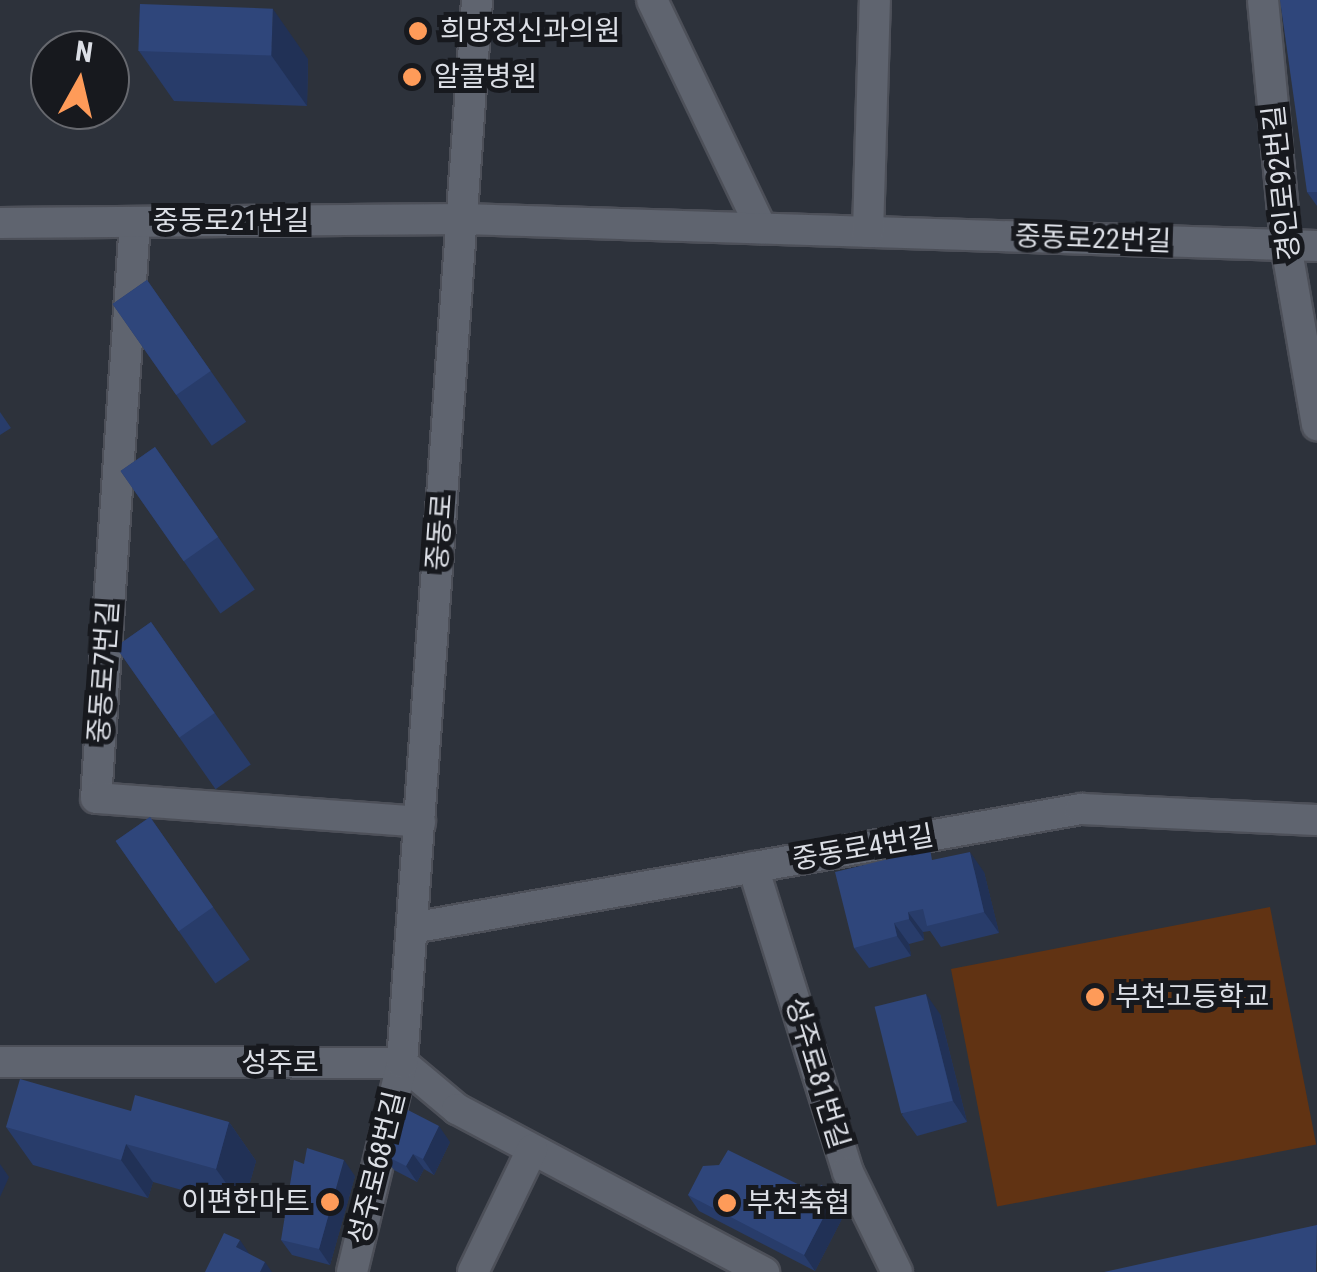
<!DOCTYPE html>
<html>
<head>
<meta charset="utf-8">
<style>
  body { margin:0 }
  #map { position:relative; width:1317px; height:1272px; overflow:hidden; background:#2d323b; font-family:"Roboto Condensed","Noto Sans KR",sans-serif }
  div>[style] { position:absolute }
  .green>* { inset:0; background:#613313; transform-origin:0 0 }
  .roads { filter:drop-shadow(2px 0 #4d5059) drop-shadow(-2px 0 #4d5059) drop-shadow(0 2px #4d5059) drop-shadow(0 -2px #4d5059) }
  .minor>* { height:30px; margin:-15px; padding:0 15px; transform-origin:15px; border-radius:15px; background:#5f646f }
  .wall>* { inset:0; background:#283c6a; transform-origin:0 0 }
  .shaded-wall>* { inset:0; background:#213156 }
  .building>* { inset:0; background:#2f467b; transform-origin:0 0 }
  .dots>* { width:28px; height:28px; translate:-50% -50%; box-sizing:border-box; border:5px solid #17191e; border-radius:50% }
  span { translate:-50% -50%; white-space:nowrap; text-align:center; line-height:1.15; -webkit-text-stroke:10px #17191e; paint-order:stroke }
  .poi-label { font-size:28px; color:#dcdfe6 }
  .left { translate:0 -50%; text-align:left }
  .right { translate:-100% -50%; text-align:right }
  .street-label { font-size:28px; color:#dcdfe6 }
  .north { position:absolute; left:30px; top:30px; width:100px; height:100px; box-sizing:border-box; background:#17191e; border:2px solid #66686e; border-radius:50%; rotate:8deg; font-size:28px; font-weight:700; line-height:40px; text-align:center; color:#dcdfe6 }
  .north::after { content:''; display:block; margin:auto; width:35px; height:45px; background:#fe9b59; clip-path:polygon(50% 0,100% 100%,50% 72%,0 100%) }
</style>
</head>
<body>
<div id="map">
  <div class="green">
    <i style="left:1270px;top:907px;width:242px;height:325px;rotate:79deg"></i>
  </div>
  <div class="roads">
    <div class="minor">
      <i style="left:652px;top:0;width:253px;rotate:64.4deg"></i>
      <i style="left:1263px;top:0;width:246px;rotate:84.6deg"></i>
      <i style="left:1286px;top:245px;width:183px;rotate:80.2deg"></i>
      <i style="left:135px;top:222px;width:577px;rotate:93.87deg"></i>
      <i style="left:96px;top:798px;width:325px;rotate:4.2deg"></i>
      <i style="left:0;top:223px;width:462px;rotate:-0.5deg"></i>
      <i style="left:462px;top:219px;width:855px;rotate:1.81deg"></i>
      <i style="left:868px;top:232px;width:232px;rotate:-88.3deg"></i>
      <i style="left:753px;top:867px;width:319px;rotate:72.7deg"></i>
      <i style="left:848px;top:1172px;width:111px;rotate:63.9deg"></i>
      <i style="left:412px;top:928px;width:680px;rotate:-10.09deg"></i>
      <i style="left:1081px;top:809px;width:236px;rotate:2.7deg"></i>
      <i style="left:0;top:1062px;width:402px;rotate:0.1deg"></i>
      <i style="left:402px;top:1063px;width:72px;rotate:39.9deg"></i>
      <i style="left:457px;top:1109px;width:348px;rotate:28deg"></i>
      <i style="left:352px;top:1272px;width:215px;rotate:-76.5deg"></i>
      <i style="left:402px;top:1063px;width:1066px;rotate:-85.96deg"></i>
      <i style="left:473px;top:1272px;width:136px;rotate:-64.2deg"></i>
    </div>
  </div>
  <div class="wall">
    <i style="clip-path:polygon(1317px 0,1317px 206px,1307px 192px)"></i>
    <i style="clip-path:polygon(140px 4px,308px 59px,307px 106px,174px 101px,139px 51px)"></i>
    <i style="left:147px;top:280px;width:173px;height:42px;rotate:55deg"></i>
    <i style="clip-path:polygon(0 412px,11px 428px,0 435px)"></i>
    <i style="left:155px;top:447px;width:174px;height:42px;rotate:55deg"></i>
    <i style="left:151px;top:622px;width:174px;height:43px;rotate:55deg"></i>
    <i style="left:150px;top:817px;width:174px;height:42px;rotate:55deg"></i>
    <i style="clip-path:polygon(937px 859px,984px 872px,999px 933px,941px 947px,930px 931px,923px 932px,924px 940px,909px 944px,911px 956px,869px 968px,854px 948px)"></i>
    <i style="clip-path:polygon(940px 1014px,967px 1122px,917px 1136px,902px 1115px)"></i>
    <i style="clip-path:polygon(131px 1111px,229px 1122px,256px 1161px,243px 1207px,153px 1182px,148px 1198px,33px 1165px,6px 1127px)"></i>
    <i style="clip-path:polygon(450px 1142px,434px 1175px,424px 1169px,417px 1182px,394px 1170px,382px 1154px)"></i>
    <i style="clip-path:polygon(719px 1165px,847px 1209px,815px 1271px,699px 1211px,688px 1195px)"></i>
    <i style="clip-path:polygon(355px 1176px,330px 1265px,292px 1255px,281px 1240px)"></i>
  </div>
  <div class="shaded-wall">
    <i style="clip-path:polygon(273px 9px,308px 59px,307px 106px,271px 55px)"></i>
    <i style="clip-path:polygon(970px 852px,984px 872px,999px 933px,984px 912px)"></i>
    <i style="clip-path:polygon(908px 912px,923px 932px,924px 940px,909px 919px)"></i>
    <i style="clip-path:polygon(894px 923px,909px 944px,911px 956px,897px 936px)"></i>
    <i style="clip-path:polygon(926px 994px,940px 1014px,967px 1122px,953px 1101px)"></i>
    <i style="clip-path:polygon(229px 1122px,256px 1161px,243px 1207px,216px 1169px)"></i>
    <i style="clip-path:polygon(439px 1126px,450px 1142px,434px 1175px,423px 1159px)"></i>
    <i style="clip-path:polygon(126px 1144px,153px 1182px,148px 1198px,121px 1160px)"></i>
    <i style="clip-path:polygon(413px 1154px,424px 1169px,417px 1182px,406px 1166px)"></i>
    <i style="clip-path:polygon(344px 1160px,355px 1176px,330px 1265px,319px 1249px)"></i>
    <i style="clip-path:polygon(0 1164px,9px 1177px,0 1197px)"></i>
    <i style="clip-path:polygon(836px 1193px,847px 1209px,815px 1271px,804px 1255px)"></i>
    <i style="clip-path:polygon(240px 1240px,260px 1270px,265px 1262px,272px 1272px,253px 1272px,236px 1247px)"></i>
  </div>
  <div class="building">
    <i style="clip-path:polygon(1280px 0,1317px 0,1317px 192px,1307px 192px)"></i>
    <i style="left:140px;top:4px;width:133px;height:47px;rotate:2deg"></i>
    <i style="left:147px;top:280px;width:111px;height:42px;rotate:55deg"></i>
    <i style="left:155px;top:447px;width:110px;height:42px;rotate:55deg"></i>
    <i style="left:151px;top:622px;width:111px;height:43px;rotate:55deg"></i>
    <i style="left:150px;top:817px;width:110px;height:42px;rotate:55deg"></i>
    <i style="clip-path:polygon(930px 849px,932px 860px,970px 852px,984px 912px,927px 926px,923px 909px,908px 912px,909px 919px,894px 923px,897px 936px,854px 948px,835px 872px)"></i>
    <i style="left:926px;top:994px;width:110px;height:53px;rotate:76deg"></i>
    <i style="clip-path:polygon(20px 1079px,131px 1111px,135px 1095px,229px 1122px,216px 1169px,126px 1144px,121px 1160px,6px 1127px)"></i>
    <i style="clip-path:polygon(406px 1109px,439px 1126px,423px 1159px,413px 1154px,406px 1166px,382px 1154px)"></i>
    <i style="clip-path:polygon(307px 1148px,344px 1160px,319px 1249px,281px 1240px,294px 1160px,304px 1164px)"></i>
    <i style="clip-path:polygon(728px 1150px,816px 1193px,821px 1185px,836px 1193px,804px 1255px,688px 1195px,703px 1166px,719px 1165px)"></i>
    <i style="clip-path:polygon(1317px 1225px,1316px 1272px,1104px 1272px)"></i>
    <i style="clip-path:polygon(224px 1233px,240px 1240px,236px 1247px,265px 1262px,260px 1272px,205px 1272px)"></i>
  </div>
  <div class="dots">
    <i style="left:418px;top:31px;background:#fe9b59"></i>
    <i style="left:412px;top:77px;background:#fe9b59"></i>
    <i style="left:1095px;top:997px;background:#fe9b59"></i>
    <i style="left:330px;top:1202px;background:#fe9b59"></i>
    <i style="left:727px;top:1203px;background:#fe9b59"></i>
  </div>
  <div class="poi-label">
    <span class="left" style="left:440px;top:31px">희망정신과의원</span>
    <span class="left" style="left:434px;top:77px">알콜병원</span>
    <span class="left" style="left:1115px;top:997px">부천고등학교</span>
    <span class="right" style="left:310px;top:1202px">이편한마트</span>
    <span class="left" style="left:747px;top:1203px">부천축협</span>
  </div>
  <div class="street-label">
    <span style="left:1282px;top:183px;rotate:-96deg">경인로92번길</span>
    <span style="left:231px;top:221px">중동로21번길</span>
    <span style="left:1093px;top:239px;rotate:2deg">중동로22번길</span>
    <span style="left:440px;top:532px;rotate:-86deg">중동로</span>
    <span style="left:104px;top:672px;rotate:-86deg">중동로7번길</span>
    <span style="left:863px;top:848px;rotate:-10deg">중동로4번길</span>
    <span style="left:280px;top:1063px">성주로</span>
    <span style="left:817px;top:1073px;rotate:73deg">성주로81번길</span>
    <span style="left:377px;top:1168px;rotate:-76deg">성주로68번길</span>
  </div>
  <div class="north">N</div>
</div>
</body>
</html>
